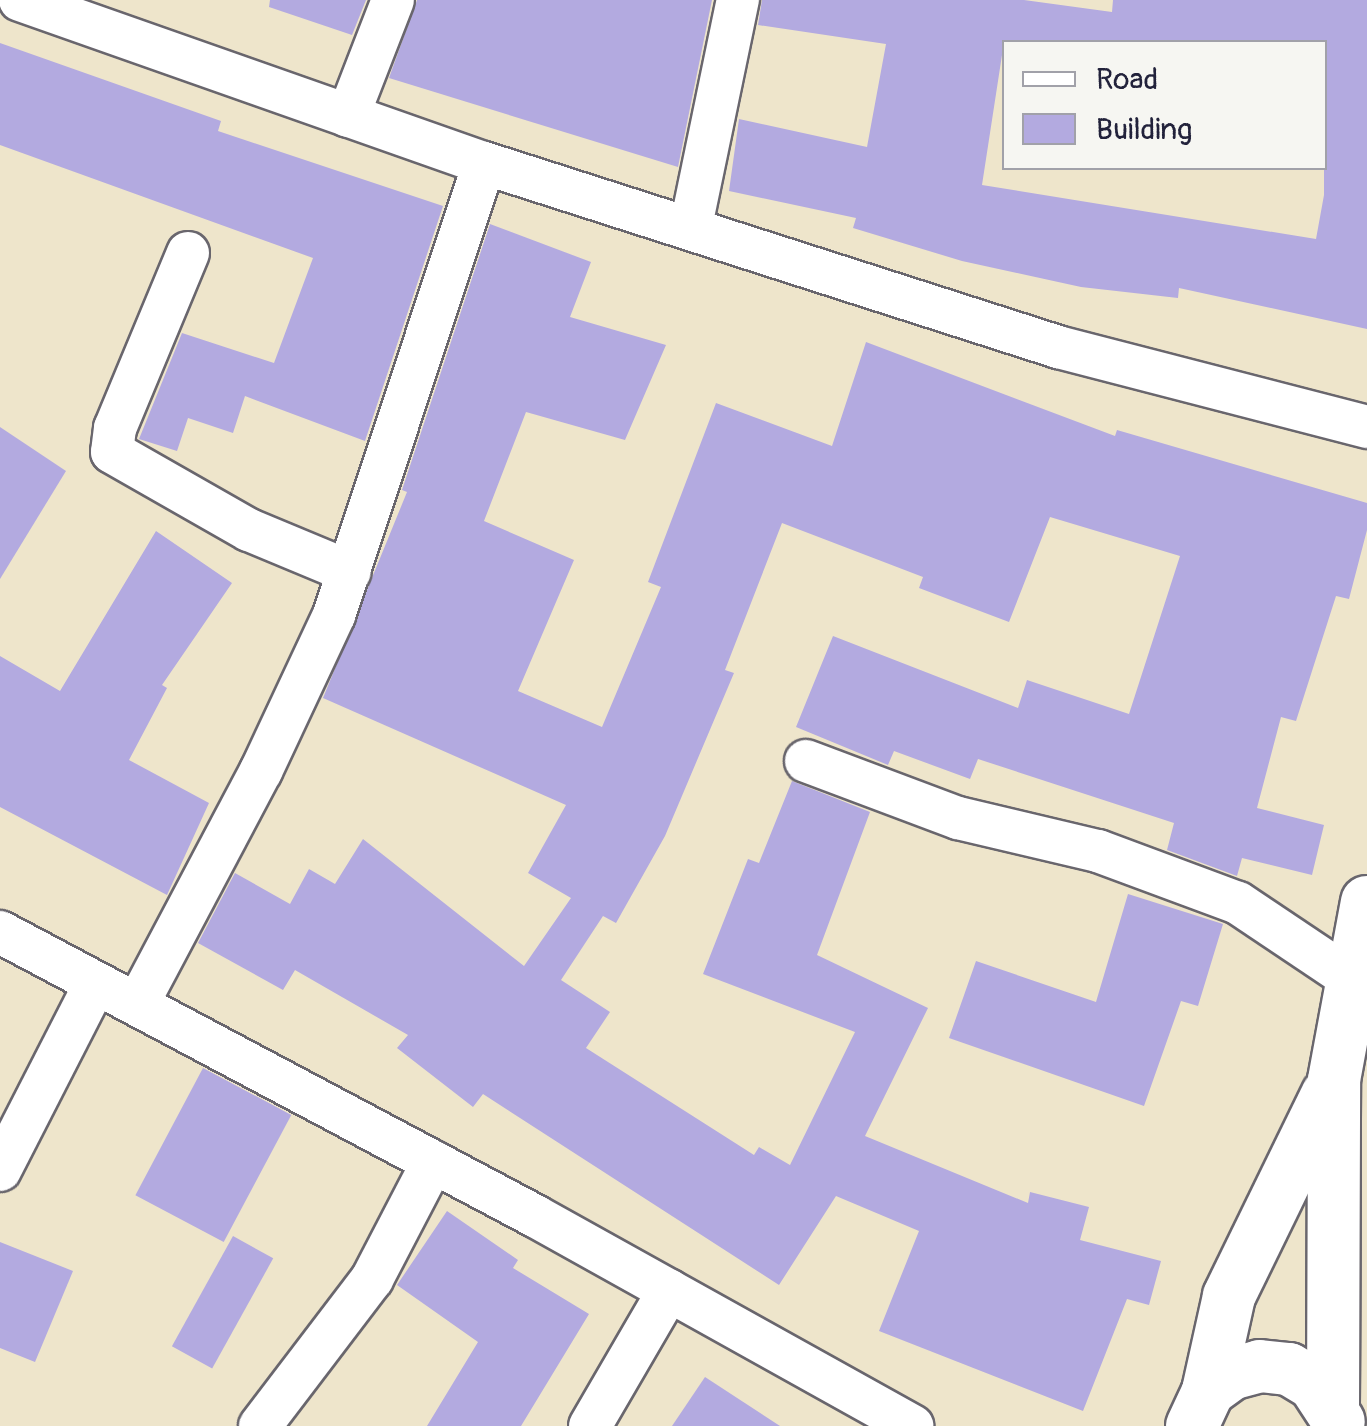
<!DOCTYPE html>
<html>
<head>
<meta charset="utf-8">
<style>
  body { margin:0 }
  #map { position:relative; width:1367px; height:1426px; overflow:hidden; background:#eee5cb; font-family:Pangolin,sans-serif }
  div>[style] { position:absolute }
  .building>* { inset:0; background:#b3aae0; transform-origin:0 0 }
  .roads { filter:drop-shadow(2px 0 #69666d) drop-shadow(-2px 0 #69666d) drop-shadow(0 2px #69666d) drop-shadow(0 -2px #69666d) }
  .minor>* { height:42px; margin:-21px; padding:0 21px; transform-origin:21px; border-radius:21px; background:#fff }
  .tertiary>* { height:52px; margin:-26px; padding:0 26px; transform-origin:26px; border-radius:26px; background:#fff }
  span { translate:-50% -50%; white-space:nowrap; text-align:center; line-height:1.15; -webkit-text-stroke:10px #f6f6f2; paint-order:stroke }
  .legend { position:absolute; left:1002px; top:40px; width:325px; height:130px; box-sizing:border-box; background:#f6f6f2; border:2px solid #a1a1a9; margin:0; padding:12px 18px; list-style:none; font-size:30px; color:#22223b }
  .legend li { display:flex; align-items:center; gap:20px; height:50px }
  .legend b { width:50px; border:2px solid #a1a1a9 }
</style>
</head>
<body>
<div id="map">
  <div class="building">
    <i style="clip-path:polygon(270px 0,366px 0,352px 35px,269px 7px)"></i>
    <i style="clip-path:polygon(417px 0,712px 0,678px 167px,389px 78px)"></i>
    <i style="clip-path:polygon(evenodd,762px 0,1024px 0,1112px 12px,1113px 0,1367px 0,1367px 329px,1179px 288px,1178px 298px,1081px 287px,962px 261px,853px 228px,856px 218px,729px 191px,739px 119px,867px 147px,886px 44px,758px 25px,762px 0,1004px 42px,1324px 42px,1324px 195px,1316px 239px,982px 185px,1004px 42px)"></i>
    <i style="clip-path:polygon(0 43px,221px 121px,218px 131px,443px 206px,365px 441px,245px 396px,233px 433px,188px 418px,177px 451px,139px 439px,182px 333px,274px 363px,313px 258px,0 145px)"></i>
    <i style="clip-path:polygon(490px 224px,591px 262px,570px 317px,666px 345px,625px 440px,526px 412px,484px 521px,574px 560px,518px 691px,602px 727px,661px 587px,648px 582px,716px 403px,832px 446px,866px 342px,1115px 436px,1117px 430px,1367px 503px,1367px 530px,1349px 599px,1336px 596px,1296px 721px,1281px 717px,1257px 808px,1324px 825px,1312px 875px,1242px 858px,1237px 876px,1167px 850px,1174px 823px,978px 759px,970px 779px,894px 751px,888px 765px,796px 727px,833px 636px,1018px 708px,1027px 680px,1129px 714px,1180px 556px,1050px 517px,1009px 622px,919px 588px,923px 577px,782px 523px,725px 670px,734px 673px,665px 836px,616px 923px,603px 916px,561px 980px,610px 1012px,586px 1048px,754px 1155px,759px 1147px,790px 1165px,855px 1032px,703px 974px,748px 859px,759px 863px,792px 781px,870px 812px,817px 955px,928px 1008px,865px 1136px,1028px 1203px,1030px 1192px,1089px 1207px,1080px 1240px,1161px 1261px,1149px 1305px,1127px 1299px,1083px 1411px,879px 1331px,919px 1231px,836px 1196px,779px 1285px,483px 1094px,473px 1107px,397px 1048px,408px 1035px,295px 970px,283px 990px,198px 943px,235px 873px,290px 904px,309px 869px,335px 884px,363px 839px,524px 966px,571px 898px,528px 873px,566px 805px,323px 698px,407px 492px,402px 490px)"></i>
    <i style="clip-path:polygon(0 427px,66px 471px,0 579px)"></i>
    <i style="clip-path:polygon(156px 531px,232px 583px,162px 685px,167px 688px,129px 760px,209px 803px,167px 895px,0 807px,0 656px,60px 691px)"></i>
    <i style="clip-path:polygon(1128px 894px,1223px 924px,1198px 1006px,1181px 1001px,1144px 1106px,949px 1038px,976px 961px,1096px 1002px)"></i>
    <i style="left:203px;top:1068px;width:100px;height:144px;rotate:28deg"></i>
    <i style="clip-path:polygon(447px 1211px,518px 1260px,513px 1268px,589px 1314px,521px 1426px,427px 1426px,478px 1342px,397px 1285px)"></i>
    <i style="left:233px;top:1236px;width:46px;height:126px;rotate:29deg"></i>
    <i style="clip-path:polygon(0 1242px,73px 1271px,35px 1362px,0 1348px)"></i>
    <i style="clip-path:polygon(705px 1377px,780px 1426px,672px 1426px)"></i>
  </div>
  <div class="roads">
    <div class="minor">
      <i style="left:20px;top:0;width:492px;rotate:19.4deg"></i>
      <i style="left:484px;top:163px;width:603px;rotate:17.77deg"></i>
      <i style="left:1058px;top:347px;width:319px;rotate:14.5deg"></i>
      <i style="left:348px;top:116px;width:124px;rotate:-68.8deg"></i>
      <i style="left:691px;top:226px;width:231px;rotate:-78.3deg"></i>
      <i style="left:188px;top:253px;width:190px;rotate:112.6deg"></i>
      <i style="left:115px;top:428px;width:24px;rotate:97deg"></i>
      <i style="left:112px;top:452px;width:158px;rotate:29.7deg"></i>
      <i style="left:249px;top:530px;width:109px;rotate:22.6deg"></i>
      <i style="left:806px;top:761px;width:162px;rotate:20.6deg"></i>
      <i style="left:958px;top:818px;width:144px;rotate:13.3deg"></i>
      <i style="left:1098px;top:851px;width:149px;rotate:20.4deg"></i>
      <i style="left:1238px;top:903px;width:138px;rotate:33.8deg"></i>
      <i style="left:0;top:932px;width:606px;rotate:27.96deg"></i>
      <i style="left:535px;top:1216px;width:432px;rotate:29.1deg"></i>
      <i style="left:138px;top:1003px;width:263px;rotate:-62.1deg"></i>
      <i style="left:261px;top:771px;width:172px;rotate:-64.9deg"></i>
      <i style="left:334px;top:615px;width:476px;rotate:-71.6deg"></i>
      <i style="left:0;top:1170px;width:209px;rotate:-62.9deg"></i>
      <i style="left:260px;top:1426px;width:185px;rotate:-52.7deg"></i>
      <i style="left:372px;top:1279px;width:132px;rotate:-62.5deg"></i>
      <i style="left:590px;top:1426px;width:157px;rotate:-59.8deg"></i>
    </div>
    <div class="tertiary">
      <i style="left:1208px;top:1391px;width:29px;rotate:-36deg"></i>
      <i style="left:1231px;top:1374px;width:30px;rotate:-15deg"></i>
      <i style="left:1260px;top:1366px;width:29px;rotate:6deg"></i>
      <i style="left:1289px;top:1369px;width:29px;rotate:31deg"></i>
      <i style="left:1314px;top:1384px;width:45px;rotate:56.7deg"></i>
      <i style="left:1333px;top:1406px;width:326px;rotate:-89.8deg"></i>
      <i style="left:1334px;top:1080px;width:181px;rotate:-79.5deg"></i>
      <i style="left:1192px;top:1426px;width:38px;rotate:-65deg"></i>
      <i style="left:1208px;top:1391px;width:97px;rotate:-77.5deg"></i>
      <i style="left:1229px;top:1296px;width:224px;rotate:-64deg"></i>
    </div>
  </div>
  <ul class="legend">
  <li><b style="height:12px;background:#fff"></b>Road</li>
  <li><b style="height:28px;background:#b3aae0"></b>Building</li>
  </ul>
</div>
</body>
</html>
